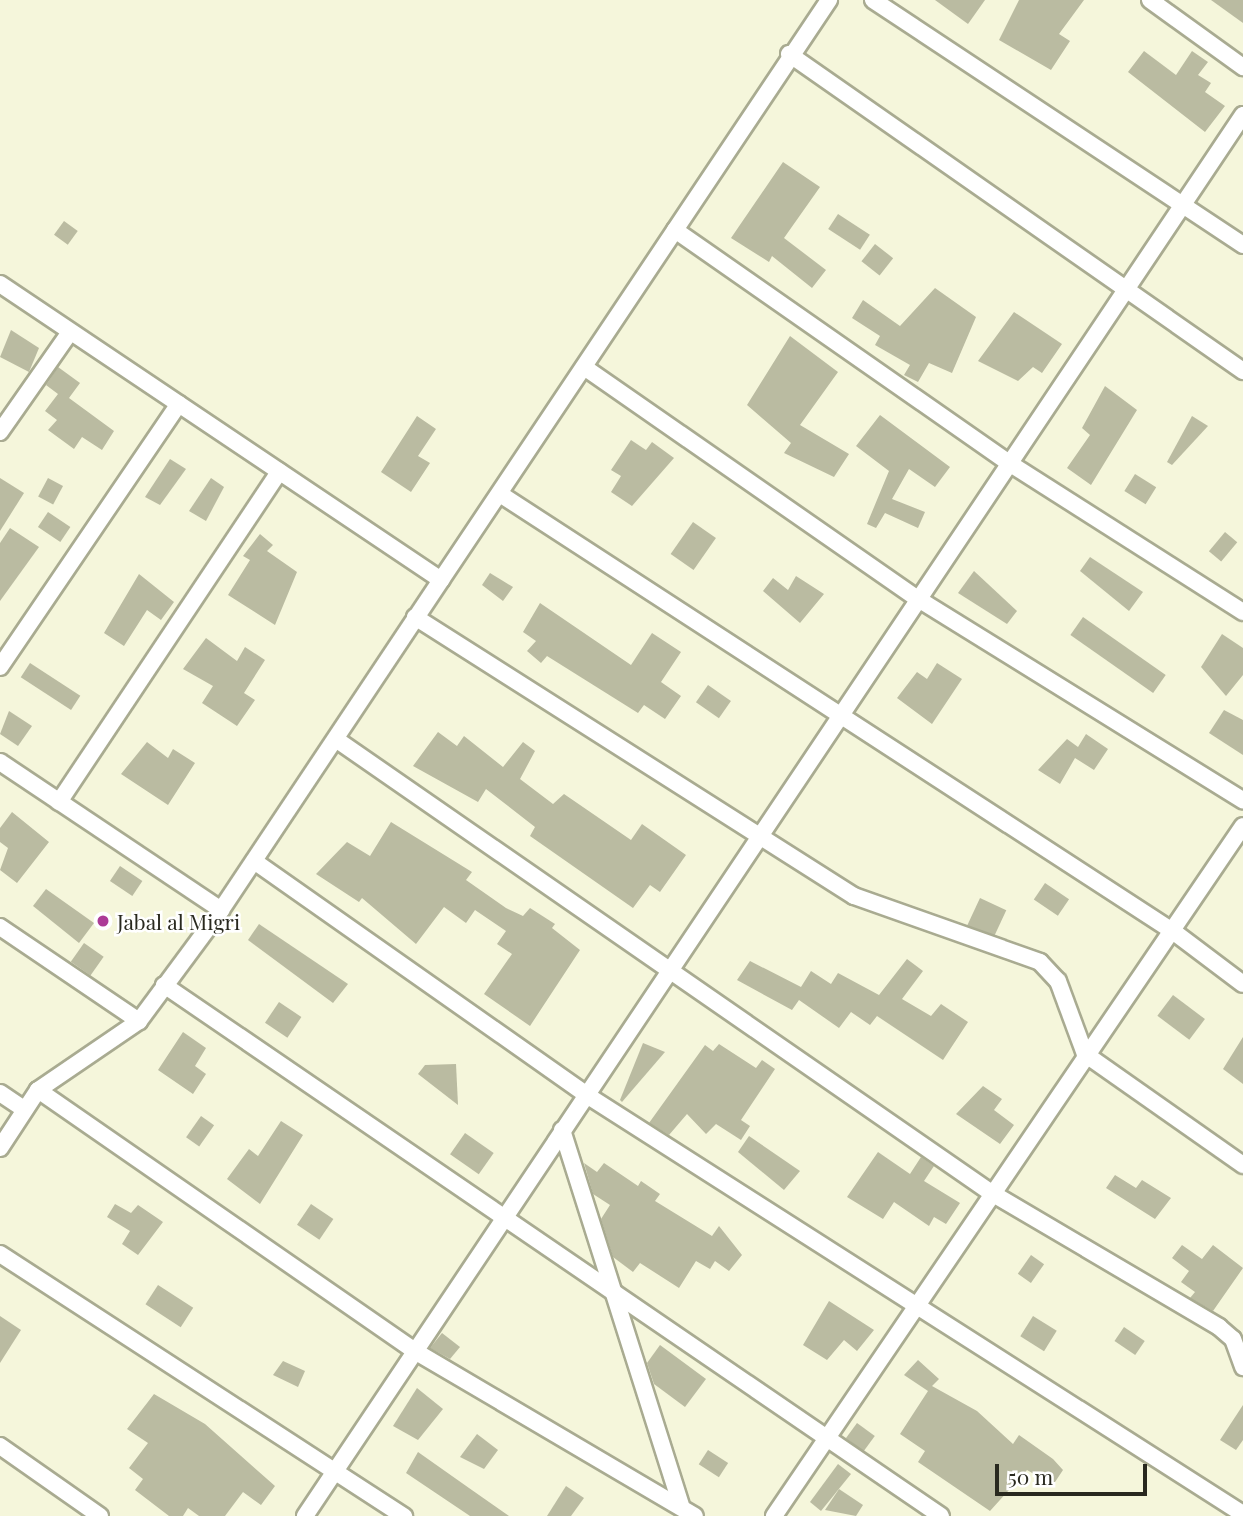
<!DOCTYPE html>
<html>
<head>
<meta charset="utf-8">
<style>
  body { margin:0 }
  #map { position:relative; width:1243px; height:1516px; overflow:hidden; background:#f5f6db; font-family:"Playfair Display",serif }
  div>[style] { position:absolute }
  .building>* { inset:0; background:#babba1; transform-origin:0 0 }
  .roads { filter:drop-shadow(2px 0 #a9ab91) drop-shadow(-2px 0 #a9ab91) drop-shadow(0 2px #a9ab91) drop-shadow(0 -2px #a9ab91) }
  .street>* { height:16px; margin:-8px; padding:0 8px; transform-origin:8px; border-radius:8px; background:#fff }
  .dots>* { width:19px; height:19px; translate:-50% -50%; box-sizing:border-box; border:4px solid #fff; border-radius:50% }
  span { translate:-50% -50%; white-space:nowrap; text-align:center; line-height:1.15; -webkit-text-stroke:5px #fff; paint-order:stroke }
  .poi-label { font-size:21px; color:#29291f }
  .left { translate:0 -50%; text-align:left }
  .scale { position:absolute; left:995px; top:1464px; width:152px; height:32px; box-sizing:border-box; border:4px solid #29291f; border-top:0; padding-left:9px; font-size:21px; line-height:24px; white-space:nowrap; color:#29291f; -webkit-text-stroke:5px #fff; paint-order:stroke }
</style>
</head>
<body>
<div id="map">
  <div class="building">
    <i style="clip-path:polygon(935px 0,985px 0,968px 24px)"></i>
    <i style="clip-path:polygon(1019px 0,1084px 0,1059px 34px,1070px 41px,1051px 70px,999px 40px)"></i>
    <i style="clip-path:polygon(1211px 0,1243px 0,1243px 23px)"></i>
    <i style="clip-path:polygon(1144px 51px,1176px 75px,1192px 51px,1208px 62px,1198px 75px,1211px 83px,1205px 92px,1225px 106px,1205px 132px,1128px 72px)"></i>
    <i style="clip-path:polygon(783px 162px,820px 187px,784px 238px,826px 270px,812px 288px,772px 256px,769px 262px,731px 238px)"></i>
    <i style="left:838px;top:214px;width:38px;height:18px;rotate:33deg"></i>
    <i style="left:64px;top:221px;width:17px;height:17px;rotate:36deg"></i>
    <i style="left:875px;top:244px;width:23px;height:22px;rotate:38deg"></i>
    <i style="clip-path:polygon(935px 288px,976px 317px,952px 373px,929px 363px,918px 382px,904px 375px,910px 365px,875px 345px,880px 336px,852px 318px,863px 300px,900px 326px)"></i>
    <i style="clip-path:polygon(1014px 312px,1062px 344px,1042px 373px,1033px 367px,1018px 381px,978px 361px)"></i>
    <i style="clip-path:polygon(11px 330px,39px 348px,29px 372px,0 357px)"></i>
    <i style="clip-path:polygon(790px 336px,838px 372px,800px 425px,849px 454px,834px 477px,784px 453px,791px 443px,747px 405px)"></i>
    <i style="clip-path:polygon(58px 367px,80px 383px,69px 398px,114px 431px,102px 450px,82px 437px,74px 449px,48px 430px,57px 420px,45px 411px,58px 394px,46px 385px)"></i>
    <i style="clip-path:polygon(1105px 386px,1137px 410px,1091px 485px,1067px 468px,1090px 435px,1082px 428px)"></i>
    <i style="clip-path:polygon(880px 415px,950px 467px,935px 487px,909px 469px,892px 499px,925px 512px,918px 528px,885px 513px,876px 528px,867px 524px,889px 471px,856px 446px)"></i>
    <i style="clip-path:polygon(417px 416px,436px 429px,418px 456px,430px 463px,411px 492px,381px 472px)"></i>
    <i style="clip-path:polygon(1192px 416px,1208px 426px,1172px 465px,1167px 462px)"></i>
    <i style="clip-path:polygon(631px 440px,646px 450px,652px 442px,674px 458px,632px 506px,611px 492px,621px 476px,611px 470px)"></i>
    <i style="clip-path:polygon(170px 459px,186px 469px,160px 505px,145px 497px)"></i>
    <i style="left:1135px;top:474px;width:25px;height:20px;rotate:32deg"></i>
    <i style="clip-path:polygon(0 478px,24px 493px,0 531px)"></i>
    <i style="left:48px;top:478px;width:17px;height:21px;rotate:28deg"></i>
    <i style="clip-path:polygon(211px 478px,224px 487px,206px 521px,189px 511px)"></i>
    <i style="left:48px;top:512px;width:27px;height:18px;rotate:34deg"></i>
    <i style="left:693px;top:522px;width:28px;height:39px;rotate:35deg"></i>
    <i style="clip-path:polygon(10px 528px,39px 547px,0 601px,0 543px)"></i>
    <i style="left:1225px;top:532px;width:16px;height:25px;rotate:40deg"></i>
    <i style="clip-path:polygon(260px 534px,273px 545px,267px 551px,297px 572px,275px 625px,228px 595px,250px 560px,243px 556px)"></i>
    <i style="clip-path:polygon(1090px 557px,1143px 592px,1129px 611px,1080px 571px)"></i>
    <i style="clip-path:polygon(974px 571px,1017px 611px,1007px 624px,958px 593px)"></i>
    <i style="clip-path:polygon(490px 573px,513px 587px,503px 601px,482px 585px)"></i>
    <i style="clip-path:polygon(139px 574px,174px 602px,161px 620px,147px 610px,124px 646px,104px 633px)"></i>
    <i style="clip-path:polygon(796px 576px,824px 594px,800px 623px,763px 591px,773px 578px,788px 590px)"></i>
    <i style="clip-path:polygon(540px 603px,631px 665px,652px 633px,681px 652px,661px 682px,681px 696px,665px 719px,644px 705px,638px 713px,547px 656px,541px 663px,527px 651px,536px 641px,523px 632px)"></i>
    <i style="left:1083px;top:617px;width:101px;height:22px;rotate:35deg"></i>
    <i style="clip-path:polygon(1222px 634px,1243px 648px,1243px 675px,1226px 696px,1201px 667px)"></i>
    <i style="clip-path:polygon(206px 638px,237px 661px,245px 647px,265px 660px,244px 693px,255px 700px,237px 726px,202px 703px,213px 686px,183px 669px)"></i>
    <i style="left:30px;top:663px;width:60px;height:17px;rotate:33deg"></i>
    <i style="clip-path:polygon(937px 663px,962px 679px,932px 724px,897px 698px,917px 672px,927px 679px)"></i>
    <i style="left:708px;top:685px;width:28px;height:21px;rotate:35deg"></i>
    <i style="clip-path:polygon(1224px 710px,1243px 720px,1243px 755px,1209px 733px)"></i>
    <i style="clip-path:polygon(9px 711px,32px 726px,18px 746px,0 734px)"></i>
    <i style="clip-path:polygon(438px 732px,457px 746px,464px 736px,503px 767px,523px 742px,535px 751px,520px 779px,553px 804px,564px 794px,631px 840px,642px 824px,686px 855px,660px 892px,650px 885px,633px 908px,530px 836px,535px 827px,486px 789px,478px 802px,413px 766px)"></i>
    <i style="clip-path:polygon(1086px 734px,1108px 749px,1094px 770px,1075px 758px,1060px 784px,1038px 770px,1067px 739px,1078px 747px)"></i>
    <i style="clip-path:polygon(147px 742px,168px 758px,173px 749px,195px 763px,168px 805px,121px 774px)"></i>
    <i style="clip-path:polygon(12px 812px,49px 842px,17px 883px,0 870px,8px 848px,0 842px,0 828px)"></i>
    <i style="clip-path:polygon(391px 822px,472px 872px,466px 880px,506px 908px,523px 916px,530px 908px,555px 924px,552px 928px,580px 950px,530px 1026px,484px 994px,512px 954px,497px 944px,506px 931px,475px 910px,466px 923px,444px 907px,416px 944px,362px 898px,359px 902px,316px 874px,347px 842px,370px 856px)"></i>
    <i style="left:120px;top:866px;width:27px;height:18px;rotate:34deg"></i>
    <i style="left:1045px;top:883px;width:29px;height:20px;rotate:34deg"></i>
    <i style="clip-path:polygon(46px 889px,94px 923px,79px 943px,33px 906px)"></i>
    <i style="left:980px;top:898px;width:29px;height:30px;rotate:25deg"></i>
    <i style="clip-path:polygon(259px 924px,348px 984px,333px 1003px,248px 940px)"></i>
    <i style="left:84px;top:943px;width:24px;height:23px;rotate:35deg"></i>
    <i style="clip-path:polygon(907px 959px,923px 971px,902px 999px,931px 1016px,941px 1004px,968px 1022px,943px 1060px,877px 1016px,870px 1025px,851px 1012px,839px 1028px,799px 1000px,792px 1010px,737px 980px,750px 961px,801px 987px,811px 971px,831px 984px,838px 973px,879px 995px)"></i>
    <i style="left:1173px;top:995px;width:40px;height:26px;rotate:37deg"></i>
    <i style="left:279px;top:1002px;width:27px;height:25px;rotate:34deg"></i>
    <i style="clip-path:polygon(183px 1032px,206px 1048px,195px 1066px,206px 1074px,193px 1094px,158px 1070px)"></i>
    <i style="clip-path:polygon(1243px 1037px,1243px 1084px,1223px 1069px)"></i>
    <i style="clip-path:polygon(643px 1043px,665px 1052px,622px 1102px,620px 1100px)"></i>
    <i style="clip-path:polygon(719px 1044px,756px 1068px,762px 1060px,775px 1069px,741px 1120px,750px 1126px,741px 1140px,716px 1124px,706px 1134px,687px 1114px,669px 1135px,649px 1123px,705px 1045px,713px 1051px)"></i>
    <i style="clip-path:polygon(456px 1064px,458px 1105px,418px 1074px,425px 1065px)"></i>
    <i style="clip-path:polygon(983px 1086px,1002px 1099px,994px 1110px,1014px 1125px,1000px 1144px,956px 1114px)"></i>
    <i style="left:201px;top:1116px;width:16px;height:26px;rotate:35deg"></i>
    <i style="clip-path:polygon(281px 1121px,303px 1135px,260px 1204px,227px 1179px,249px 1149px,258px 1156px)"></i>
    <i style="left:465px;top:1133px;width:35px;height:26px;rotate:35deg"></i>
    <i style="clip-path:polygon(749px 1136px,800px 1171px,784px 1190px,738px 1152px)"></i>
    <i style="clip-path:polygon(878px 1152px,910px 1174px,921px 1157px,934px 1166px,924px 1181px,960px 1203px,946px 1224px,934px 1217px,929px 1226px,894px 1202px,883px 1219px,847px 1197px)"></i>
    <i style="clip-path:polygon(584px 1163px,597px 1172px,604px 1163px,638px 1186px,641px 1181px,660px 1194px,655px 1201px,712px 1236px,719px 1226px,742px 1255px,729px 1271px,715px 1261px,710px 1269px,696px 1261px,679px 1288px,640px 1263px,633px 1272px,613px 1257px,601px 1219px,610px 1205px,593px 1194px)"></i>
    <i style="clip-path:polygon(1115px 1175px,1136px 1188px,1142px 1180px,1171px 1198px,1155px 1219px,1106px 1188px)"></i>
    <i style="clip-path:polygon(115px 1204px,131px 1213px,138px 1205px,163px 1222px,138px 1255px,122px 1244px,130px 1231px,107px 1217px)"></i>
    <i style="left:311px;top:1204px;width:27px;height:25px;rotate:34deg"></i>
    <i style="clip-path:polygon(1182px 1245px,1202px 1259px,1213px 1245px,1243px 1268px,1213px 1311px,1190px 1298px,1195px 1292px,1181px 1282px,1189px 1271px,1172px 1258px)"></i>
    <i style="left:1031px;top:1255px;width:16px;height:23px;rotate:35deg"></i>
    <i style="left:158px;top:1285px;width:42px;height:23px;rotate:33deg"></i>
    <i style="clip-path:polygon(829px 1301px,874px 1330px,857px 1351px,844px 1340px,827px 1360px,803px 1345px)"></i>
    <i style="clip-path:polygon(0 1316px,21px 1330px,0 1363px)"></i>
    <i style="left:1033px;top:1316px;width:28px;height:24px;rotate:32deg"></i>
    <i style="left:1124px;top:1327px;width:25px;height:17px;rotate:34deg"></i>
    <i style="clip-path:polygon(442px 1333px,460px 1347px,450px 1359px,430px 1348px)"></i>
    <i style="clip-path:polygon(660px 1345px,706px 1379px,685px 1407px,654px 1384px,647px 1363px)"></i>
    <i style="clip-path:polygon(918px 1360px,939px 1379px,932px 1386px,977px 1411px,1013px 1444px,1019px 1435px,1053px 1459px,1063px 1470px,1053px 1485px,1027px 1470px,990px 1511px,918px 1462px,925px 1451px,900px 1434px,928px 1391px,904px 1375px)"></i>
    <i style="clip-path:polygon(283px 1361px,305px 1371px,298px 1387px,273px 1375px)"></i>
    <i style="clip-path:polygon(417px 1388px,443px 1409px,418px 1440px,393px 1426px)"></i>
    <i style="clip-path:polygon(154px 1394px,205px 1424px,275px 1486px,261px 1505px,243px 1492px,225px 1516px,199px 1516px,188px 1508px,183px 1516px,169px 1516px,135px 1490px,143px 1479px,129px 1468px,148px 1443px,127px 1429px)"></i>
    <i style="clip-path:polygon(1243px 1405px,1243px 1440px,1236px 1450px,1220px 1440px)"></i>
    <i style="left:857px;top:1423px;width:22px;height:19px;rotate:36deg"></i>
    <i style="clip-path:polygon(477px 1434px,498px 1450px,484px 1469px,460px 1457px)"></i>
    <i style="left:708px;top:1450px;width:24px;height:17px;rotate:33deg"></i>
    <i style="clip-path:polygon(418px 1452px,469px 1488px,509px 1516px,470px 1516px,406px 1473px)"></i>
    <i style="clip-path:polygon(838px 1464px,851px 1474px,821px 1511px,810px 1502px)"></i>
    <i style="clip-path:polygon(566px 1486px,584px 1498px,571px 1516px,547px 1516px)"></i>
    <i style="clip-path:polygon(839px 1489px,863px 1505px,856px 1516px,825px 1510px)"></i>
  </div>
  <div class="roads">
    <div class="street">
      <i style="left:873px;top:0;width:444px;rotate:33.5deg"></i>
      <i style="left:1150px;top:0;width:115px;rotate:35.8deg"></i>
      <i style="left:789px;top:54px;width:554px;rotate:34.92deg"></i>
      <i style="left:675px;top:230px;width:404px;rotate:34.9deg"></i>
      <i style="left:1006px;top:461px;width:281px;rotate:32.5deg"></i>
      <i style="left:0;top:284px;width:531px;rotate:33.87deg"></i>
      <i style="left:441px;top:580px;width:698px;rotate:-56.22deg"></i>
      <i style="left:584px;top:367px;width:403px;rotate:34.8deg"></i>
      <i style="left:915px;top:597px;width:386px;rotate:31.8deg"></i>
      <i style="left:0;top:432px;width:122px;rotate:-55deg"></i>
      <i style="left:500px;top:494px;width:804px;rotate:33.02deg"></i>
      <i style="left:1174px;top:932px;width:86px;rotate:37deg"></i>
      <i style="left:415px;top:617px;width:520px;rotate:32.44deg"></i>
      <i style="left:854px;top:896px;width:197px;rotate:19.5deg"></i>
      <i style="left:1040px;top:962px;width:26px;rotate:47deg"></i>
      <i style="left:1058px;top:981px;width:78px;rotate:69.7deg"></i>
      <i style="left:1085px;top:1054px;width:193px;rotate:35.1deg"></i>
      <i style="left:0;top:667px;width:318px;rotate:-55.8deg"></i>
      <i style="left:337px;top:740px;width:794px;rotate:34.69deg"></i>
      <i style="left:990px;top:1192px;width:266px;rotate:30.5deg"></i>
      <i style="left:1219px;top:1327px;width:18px;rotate:41deg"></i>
      <i style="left:1233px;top:1339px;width:30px;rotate:70deg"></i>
      <i style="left:0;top:762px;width:266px;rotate:33.8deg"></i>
      <i style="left:59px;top:802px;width:397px;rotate:-56.3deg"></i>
      <i style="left:254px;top:861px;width:405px;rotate:35.1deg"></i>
      <i style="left:585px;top:1094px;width:781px;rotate:32.55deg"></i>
      <i style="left:0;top:927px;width:168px;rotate:34.1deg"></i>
      <i style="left:164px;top:985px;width:941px;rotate:34.35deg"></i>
      <i style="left:38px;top:1090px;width:456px;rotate:34.7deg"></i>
      <i style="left:413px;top:1350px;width:327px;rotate:30.5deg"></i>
      <i style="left:0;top:1093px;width:29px;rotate:34deg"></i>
      <i style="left:562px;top:1130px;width:393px;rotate:72.4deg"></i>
      <i style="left:0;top:1148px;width:69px;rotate:-56.8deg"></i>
      <i style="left:38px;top:1090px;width:122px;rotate:-34.3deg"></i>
      <i style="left:139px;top:1021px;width:138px;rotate:-53.5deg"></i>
      <i style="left:221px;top:910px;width:397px;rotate:-56.3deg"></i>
      <i style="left:0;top:1254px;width:482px;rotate:33deg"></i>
      <i style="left:0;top:1446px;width:122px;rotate:35deg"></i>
      <i style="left:305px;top:1516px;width:1686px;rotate:-56.2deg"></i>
      <i style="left:774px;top:1516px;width:834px;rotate:-55.8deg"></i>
    </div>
  </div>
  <div class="dots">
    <i style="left:103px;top:921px;background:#ac3a96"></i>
  </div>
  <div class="poi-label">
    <span class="left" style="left:117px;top:921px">Jabal al Migri</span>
  </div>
  <div class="scale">50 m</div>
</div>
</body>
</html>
